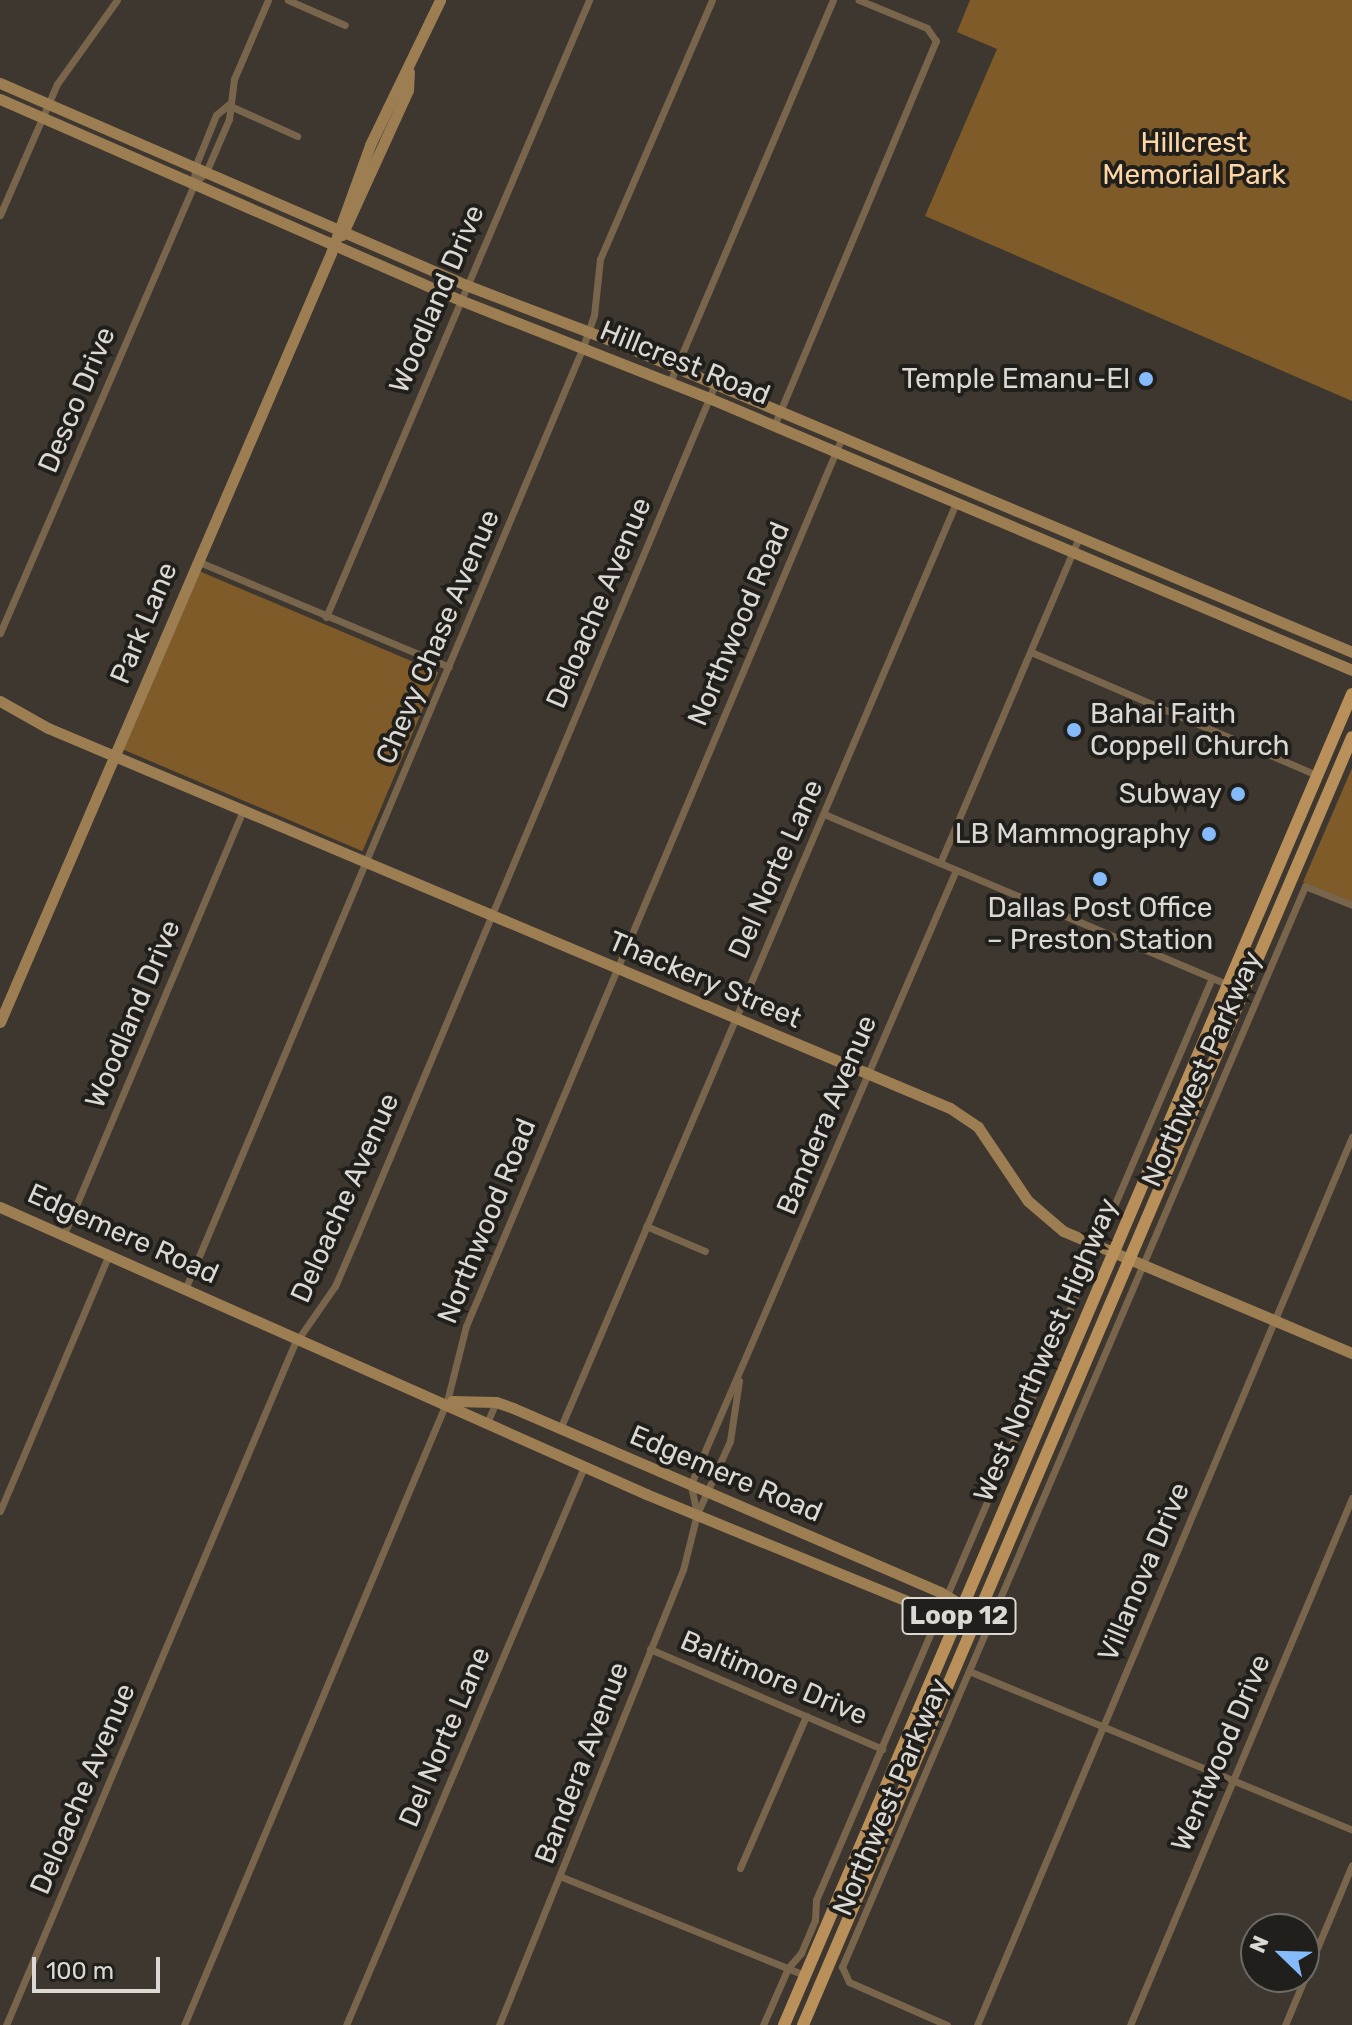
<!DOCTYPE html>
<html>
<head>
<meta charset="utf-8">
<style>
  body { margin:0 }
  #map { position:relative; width:1352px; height:2025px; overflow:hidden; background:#3d372f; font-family:Rubik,sans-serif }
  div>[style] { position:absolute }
  .green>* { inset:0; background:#7e5b28; transform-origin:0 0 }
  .street>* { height:7px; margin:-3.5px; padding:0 3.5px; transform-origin:3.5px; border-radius:3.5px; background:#79654b }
  .secondary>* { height:11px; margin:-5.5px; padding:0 5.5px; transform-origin:5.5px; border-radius:5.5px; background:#9d7e53 }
  .primary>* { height:12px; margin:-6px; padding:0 6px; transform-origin:6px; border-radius:6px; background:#b99059 }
  .dots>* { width:22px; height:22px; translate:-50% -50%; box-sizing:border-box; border:4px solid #211f1b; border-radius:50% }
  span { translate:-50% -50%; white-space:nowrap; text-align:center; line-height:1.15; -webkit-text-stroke:8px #211f1b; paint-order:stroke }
  .shield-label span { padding:2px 6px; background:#211f1b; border:2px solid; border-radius:6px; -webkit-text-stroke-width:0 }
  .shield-label { font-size:26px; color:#dcd8d3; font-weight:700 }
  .park-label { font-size:28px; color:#fed6a3 }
  .street-label { font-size:28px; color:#dcd8d3 }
  .poi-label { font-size:28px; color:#dcd8d3 }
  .right { translate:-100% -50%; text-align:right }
  .left { translate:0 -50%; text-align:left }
  .north { position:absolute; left:1240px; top:1913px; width:80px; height:80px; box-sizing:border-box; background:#211f1b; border:2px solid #6c6965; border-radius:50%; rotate:293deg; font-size:22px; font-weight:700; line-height:32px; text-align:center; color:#dcd8d3 }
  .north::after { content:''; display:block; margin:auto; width:28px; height:36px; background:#86bbfb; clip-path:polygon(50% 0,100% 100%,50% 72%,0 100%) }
  .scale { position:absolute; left:32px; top:1957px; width:128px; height:36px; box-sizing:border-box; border:4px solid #dcd8d3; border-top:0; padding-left:10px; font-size:24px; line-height:28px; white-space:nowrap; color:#dcd8d3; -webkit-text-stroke:6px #211f1b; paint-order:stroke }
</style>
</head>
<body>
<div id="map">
  <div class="green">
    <i style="clip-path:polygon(970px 0,1352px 0,1352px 401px,925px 216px,997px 49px,957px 32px)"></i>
    <i style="left:199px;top:571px;width:260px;height:194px;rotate:23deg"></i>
    <i style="clip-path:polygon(1352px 768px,1352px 902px,1303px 882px)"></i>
  </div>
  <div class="street">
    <i style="left:288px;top:0;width:62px;rotate:23.7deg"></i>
    <i style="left:228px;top:105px;width:76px;rotate:24.2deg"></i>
    <i style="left:194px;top:184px;width:17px;rotate:-87deg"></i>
    <i style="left:195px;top:167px;width:56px;rotate:-68deg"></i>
    <i style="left:216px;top:115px;width:16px;rotate:-40deg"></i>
    <i style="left:0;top:215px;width:143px;rotate:-66.5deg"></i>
    <i style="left:57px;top:84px;width:103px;rotate:-54.5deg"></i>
    <i style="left:670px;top:382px;width:415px;rotate:-66.9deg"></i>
    <i style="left:774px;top:426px;width:418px;rotate:-67.2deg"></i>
    <i style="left:936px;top:41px;width:16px;rotate:-125deg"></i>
    <i style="left:927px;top:28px;width:74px;rotate:-157.6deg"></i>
    <i style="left:197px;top:561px;width:273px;rotate:22.8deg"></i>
    <i style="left:326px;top:617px;width:671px;rotate:-66.91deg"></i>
    <i style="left:0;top:633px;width:489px;rotate:-66.6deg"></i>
    <i style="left:194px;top:184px;width:17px;rotate:-45deg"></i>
    <i style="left:206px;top:172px;width:58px;rotate:-66.5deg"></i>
    <i style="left:229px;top:119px;width:40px;rotate:-82.9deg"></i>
    <i style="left:234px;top:79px;width:86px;rotate:-66.7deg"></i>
    <i style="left:1031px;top:652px;width:310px;rotate:23.3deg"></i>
    <i style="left:824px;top:814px;width:437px;rotate:22.9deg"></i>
    <i style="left:940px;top:863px;width:354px;rotate:-66.9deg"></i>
    <i style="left:646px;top:1226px;width:64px;rotate:23deg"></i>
    <i style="left:64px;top:1234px;width:460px;rotate:-67.1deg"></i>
    <i style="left:186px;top:1287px;width:1020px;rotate:-67.1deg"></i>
    <i style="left:583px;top:347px;width:34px;rotate:-71deg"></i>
    <i style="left:594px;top:315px;width:56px;rotate:-83.9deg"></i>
    <i style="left:600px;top:259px;width:282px;rotate:-66.6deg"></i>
    <i style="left:487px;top:1423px;width:23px;rotate:-67deg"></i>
    <i style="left:560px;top:1429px;width:1007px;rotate:-66.85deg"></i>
    <i style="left:0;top:1511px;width:279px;rotate:-67deg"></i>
    <i style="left:697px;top:1514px;width:30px;rotate:-102deg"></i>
    <i style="left:691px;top:1485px;width:12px;rotate:-70deg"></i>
    <i style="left:695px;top:1474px;width:658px;rotate:-66.63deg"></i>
    <i style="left:650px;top:1649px;width:253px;rotate:23.3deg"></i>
    <i style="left:969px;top:1671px;width:415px;rotate:22.5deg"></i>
    <i style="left:740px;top:1868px;width:166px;rotate:-66.5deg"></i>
    <i style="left:562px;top:1877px;width:262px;rotate:22deg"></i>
    <i style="left:6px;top:2025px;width:738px;rotate:-67.05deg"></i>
    <i style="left:294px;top:1345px;width:72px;rotate:-55.2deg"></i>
    <i style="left:335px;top:1286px;width:58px;rotate:-66.5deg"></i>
    <i style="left:358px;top:1233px;width:921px;rotate:-67.19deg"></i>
    <i style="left:184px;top:2025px;width:677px;rotate:-67.15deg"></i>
    <i style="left:447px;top:1401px;width:77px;rotate:-75.8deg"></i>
    <i style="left:466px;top:1326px;width:965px;rotate:-67.07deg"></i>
    <i style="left:346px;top:2025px;width:607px;rotate:-66.9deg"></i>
    <i style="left:499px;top:2025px;width:491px;rotate:-68deg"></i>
    <i style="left:683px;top:1570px;width:58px;rotate:-76deg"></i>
    <i style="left:697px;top:1514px;width:80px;rotate:-65.7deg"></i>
    <i style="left:730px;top:1441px;width:61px;rotate:-81.5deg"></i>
    <i style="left:763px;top:2025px;width:62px;rotate:-66.3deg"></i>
    <i style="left:788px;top:1968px;width:20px;rotate:-49deg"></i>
    <i style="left:801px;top:1953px;width:36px;rotate:-67deg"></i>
    <i style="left:815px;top:1920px;width:20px;rotate:-87deg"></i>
    <i style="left:816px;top:1900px;width:1003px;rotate:-66.76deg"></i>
    <i style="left:947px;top:2025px;width:107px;rotate:-156.3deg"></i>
    <i style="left:849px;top:1982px;width:17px;rotate:-115deg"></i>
    <i style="left:842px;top:1967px;width:1176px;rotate:-66.81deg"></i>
    <i style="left:1305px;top:886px;width:51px;rotate:22deg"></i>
    <i style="left:977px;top:2025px;width:964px;rotate:-67.11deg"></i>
    <i style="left:1130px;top:2025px;width:572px;rotate:-67.16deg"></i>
    <i style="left:1285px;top:2025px;width:173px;rotate:-67.3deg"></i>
  </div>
  <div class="secondary">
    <i style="left:0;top:83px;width:508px;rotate:23.44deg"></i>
    <i style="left:466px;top:285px;width:157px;rotate:20.9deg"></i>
    <i style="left:613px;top:341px;width:802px;rotate:22.82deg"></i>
    <i style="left:0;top:99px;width:502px;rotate:23.6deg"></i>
    <i style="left:460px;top:300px;width:268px;rotate:21.5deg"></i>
    <i style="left:709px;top:398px;width:698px;rotate:22.93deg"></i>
    <i style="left:342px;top:235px;width:159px;rotate:-65.5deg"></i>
    <i style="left:408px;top:90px;width:18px;rotate:-87deg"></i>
    <i style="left:0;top:701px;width:55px;rotate:29.4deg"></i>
    <i style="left:48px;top:728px;width:979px;rotate:22.85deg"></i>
    <i style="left:950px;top:1108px;width:34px;rotate:34deg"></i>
    <i style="left:978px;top:1127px;width:89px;rotate:56deg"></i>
    <i style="left:1028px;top:1201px;width:46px;rotate:40.6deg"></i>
    <i style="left:1063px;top:1231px;width:314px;rotate:22.9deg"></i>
    <i style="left:0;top:1022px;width:837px;rotate:-66.71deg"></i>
    <i style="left:331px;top:253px;width:115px;rotate:-70.1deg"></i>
    <i style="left:370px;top:145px;width:161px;rotate:-64.2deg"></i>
    <i style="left:0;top:1207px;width:707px;rotate:23.95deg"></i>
    <i style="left:646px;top:1494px;width:353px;rotate:22.3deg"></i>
    <i style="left:452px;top:1401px;width:44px;rotate:1.3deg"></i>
    <i style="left:496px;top:1402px;width:18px;rotate:19deg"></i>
    <i style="left:513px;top:1408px;width:465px;rotate:23.3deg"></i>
    <i style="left:940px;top:1592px;width:44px;rotate:31.2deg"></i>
  </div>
  <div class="primary">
    <i style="left:784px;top:2025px;width:1447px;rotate:-66.89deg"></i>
    <i style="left:803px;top:2025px;width:1400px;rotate:-66.91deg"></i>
  </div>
  <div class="dots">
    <i style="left:1146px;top:379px;background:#86bbfb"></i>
    <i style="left:1074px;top:730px;background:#86bbfb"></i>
    <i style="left:1238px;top:794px;background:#86bbfb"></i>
    <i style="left:1209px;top:834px;background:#86bbfb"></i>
    <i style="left:1100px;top:879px;background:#86bbfb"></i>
  </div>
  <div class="shield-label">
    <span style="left:959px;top:1616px">Loop 12</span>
  </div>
  <div class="park-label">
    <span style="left:1194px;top:159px">Hillcrest<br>Memorial Park</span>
  </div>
  <div class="street-label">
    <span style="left:437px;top:299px;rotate:-67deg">Woodland Drive</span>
    <span style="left:685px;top:363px;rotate:22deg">Hillcrest Road</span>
    <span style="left:77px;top:400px;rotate:-67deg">Desco Drive</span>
    <span style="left:599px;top:603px;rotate:-67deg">Deloache Avenue</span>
    <span style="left:144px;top:623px;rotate:-67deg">Park Lane</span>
    <span style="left:739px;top:624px;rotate:-67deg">Northwood Road</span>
    <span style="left:438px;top:637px;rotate:-67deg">Chevy Chase Avenue</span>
    <span style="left:776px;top:869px;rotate:-66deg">Del Norte Lane</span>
    <span style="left:705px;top:980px;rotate:23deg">Thackery Street</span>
    <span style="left:133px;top:1014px;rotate:-67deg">Woodland Drive</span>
    <span style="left:1202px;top:1069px;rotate:-66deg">Northwest Parkway</span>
    <span style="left:827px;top:1115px;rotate:-67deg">Bandera Avenue</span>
    <span style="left:345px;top:1198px;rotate:-66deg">Deloache Avenue</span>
    <span style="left:487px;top:1221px;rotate:-68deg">Northwood Road</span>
    <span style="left:123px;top:1234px;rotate:24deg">Edgemere Road</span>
    <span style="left:1046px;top:1350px;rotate:-67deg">West Northwest Highway</span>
    <span style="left:726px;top:1474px;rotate:23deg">Edgemere Road</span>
    <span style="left:1144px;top:1572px;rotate:-67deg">Villanova Drive</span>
    <span style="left:774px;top:1678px;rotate:23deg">Baltimore Drive</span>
    <span style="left:445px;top:1737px;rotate:-67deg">Del Norte Lane</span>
    <span style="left:1221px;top:1753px;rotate:-67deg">Wentwood Drive</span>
    <span style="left:582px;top:1763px;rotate:-69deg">Bandera Avenue</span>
    <span style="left:83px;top:1789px;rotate:-67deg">Deloache Avenue</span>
    <span style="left:891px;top:1797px;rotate:-67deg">Northwest Parkway</span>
  </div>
  <div class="poi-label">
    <span class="right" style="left:1130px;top:379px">Temple Emanu-El</span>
    <span class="left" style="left:1090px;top:730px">Bahai Faith<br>Coppell Church</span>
    <span class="right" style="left:1222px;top:794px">Subway</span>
    <span class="right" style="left:1191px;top:834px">LB Mammography</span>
    <span style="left:1100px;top:924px">Dallas Post Office<br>– Preston Station</span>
  </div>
  <div class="north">N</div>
  <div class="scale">100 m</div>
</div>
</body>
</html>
